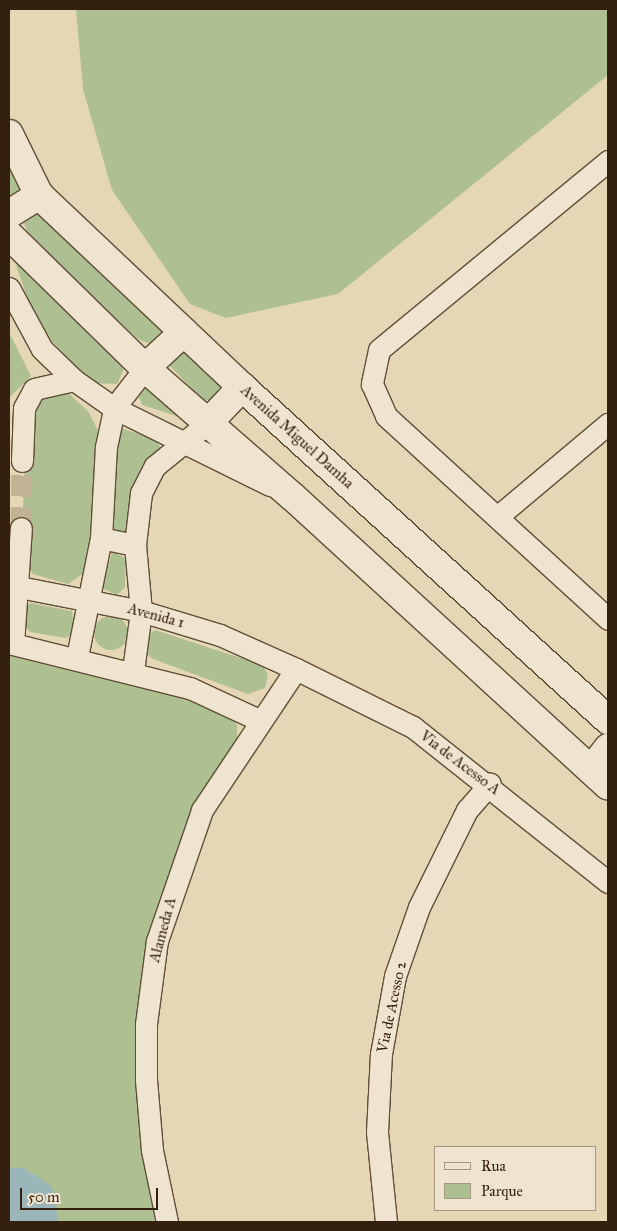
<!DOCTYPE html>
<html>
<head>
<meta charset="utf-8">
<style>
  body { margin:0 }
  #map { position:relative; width:617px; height:1231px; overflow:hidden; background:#e5d6b5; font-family:"IM FELL Great Primer",serif }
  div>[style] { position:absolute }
  .green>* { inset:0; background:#aebf92 }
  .round { border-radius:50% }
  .water>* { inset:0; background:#9bb6b9 }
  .minor-tunnel>* { height:21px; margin-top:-10.5px; transform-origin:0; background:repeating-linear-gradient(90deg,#c2b294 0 21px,transparent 0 32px) }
  .roads { filter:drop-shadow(1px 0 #604e38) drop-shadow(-1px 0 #604e38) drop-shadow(0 1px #604e38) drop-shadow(0 -1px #604e38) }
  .minor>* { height:21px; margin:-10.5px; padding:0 10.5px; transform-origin:10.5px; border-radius:10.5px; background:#eee4cf }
  .tertiary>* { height:28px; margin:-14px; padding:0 14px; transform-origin:14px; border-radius:14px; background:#eee4cf }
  span { translate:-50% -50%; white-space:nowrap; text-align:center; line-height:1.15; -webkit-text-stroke:4px #eee4cf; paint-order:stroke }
  .street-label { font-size:15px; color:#34200f }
  .frame { position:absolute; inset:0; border:10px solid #34200f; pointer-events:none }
  .legend { position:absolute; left:434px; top:1146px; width:162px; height:65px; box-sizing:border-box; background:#eee4cf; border:1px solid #a49682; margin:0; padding:6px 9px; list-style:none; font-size:15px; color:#34200f }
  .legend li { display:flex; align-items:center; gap:10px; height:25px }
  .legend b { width:25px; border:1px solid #a49682 }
  .scale { position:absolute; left:20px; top:1188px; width:138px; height:22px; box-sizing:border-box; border:2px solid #34200f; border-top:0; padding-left:6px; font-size:15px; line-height:18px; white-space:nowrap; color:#34200f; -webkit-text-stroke:4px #eee4cf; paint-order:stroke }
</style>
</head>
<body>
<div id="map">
  <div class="green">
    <i style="clip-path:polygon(76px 9px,608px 9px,608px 75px,338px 294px,226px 318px,190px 304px,112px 190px,83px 89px)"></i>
    <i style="clip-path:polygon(9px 162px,23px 194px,9px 203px)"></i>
    <i style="clip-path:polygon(32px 212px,42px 212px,163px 325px,160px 338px,150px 344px,138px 339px,31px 242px,23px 221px)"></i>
    <i style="clip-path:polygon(20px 262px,127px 362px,117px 384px,93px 383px,51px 340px,28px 300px,16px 265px)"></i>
    <i style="clip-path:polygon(9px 332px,31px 376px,9px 398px)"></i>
    <i style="clip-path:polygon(181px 348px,223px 381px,213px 400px,203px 400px,170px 366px,170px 358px)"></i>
    <i style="clip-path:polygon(147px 386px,182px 413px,180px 417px,142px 405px,139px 397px)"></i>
    <i style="clip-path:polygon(66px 391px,88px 411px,101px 437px,93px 567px,68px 584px,33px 574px,23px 563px,21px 547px,27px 425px,34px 399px)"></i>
    <i style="clip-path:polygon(121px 428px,156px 440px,162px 449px,126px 531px,118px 532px,112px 528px,115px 434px)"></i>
    <i style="clip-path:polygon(112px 552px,126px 558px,125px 587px,117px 595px,102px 588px)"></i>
    <i style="clip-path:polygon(30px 603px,72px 611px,75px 632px,66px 638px,30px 632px,24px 625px,26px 606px)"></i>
    <i class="round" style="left:94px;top:616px;width:34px;height:34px"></i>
    <i style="clip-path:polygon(155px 630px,262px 665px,268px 674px,265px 688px,248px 694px,153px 659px,145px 652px,147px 637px)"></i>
    <i style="clip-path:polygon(9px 653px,156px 683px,232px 715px,237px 725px,237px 745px,147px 970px,161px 1222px,9px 1222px)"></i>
  </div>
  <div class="water">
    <i style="clip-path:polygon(9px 1168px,23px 1168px,49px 1184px,55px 1195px,58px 1222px,9px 1222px)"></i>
  </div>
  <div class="minor-tunnel">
    <i style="left:21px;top:528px;width:67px;rotate:-89.1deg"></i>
  </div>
  <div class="roads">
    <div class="minor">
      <i style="left:608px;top:161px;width:297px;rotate:140.5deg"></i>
      <i style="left:379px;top:350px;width:35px;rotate:102deg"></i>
      <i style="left:372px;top:384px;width:35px;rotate:66deg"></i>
      <i style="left:386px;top:416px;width:301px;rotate:42.4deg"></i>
      <i style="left:9px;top:288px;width:69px;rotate:61.6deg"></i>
      <i style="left:42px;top:349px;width:45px;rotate:44.1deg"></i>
      <i style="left:74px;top:380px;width:49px;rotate:35deg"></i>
      <i style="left:114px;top:408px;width:174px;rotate:26.3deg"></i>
      <i style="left:22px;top:461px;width:53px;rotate:-87.8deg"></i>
      <i style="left:24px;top:408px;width:21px;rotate:-62deg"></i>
      <i style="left:34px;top:389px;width:41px;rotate:-12.7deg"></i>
      <i style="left:497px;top:517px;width:145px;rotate:-40deg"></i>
      <i style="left:101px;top:538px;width:35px;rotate:12deg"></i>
      <i style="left:9px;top:585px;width:135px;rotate:11.1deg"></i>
      <i style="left:141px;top:611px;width:83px;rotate:16.9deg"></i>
      <i style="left:220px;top:635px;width:83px;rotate:24.1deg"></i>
      <i style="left:296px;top:669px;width:131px;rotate:26.4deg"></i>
      <i style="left:413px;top:727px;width:249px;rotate:38.5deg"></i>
      <i style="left:9px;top:643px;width:187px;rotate:14deg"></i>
      <i style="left:190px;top:688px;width:76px;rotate:24.9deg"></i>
      <i style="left:13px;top:644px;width:116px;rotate:-86.1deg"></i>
      <i style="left:77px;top:657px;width:121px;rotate:-78.6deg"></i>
      <i style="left:101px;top:538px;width:91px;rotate:-86.9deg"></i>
      <i style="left:106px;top:447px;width:40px;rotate:-78deg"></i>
      <i style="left:114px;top:408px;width:51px;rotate:-52.2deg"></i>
      <i style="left:133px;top:671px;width:61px;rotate:-82.4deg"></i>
      <i style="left:141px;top:611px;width:66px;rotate:-95.2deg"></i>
      <i style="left:135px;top:545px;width:52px;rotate:-83.4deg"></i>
      <i style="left:141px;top:493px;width:30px;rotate:-63deg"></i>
      <i style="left:155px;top:466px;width:68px;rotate:-39.1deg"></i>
      <i style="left:167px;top:1222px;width:74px;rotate:-101.8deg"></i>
      <i style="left:152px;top:1150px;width:70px;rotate:-94.9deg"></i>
      <i style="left:146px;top:1080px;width:56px;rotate:-90deg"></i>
      <i style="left:146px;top:1024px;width:84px;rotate:-82.5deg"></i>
      <i style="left:157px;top:941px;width:139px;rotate:-71deg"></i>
      <i style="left:202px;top:810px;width:169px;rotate:-56.3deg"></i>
      <i style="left:386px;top:1222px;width:90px;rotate:-95.7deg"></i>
      <i style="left:377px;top:1132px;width:78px;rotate:-87.1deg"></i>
      <i style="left:381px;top:1054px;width:79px;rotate:-79.8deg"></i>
      <i style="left:395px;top:976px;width:73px;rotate:-70.8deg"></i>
      <i style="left:419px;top:907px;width:108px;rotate:-63.7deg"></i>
      <i style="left:467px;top:810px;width:35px;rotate:-49deg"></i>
    </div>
    <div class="tertiary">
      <i style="left:9px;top:134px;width:68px;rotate:63.8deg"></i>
      <i style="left:39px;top:195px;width:279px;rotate:43.4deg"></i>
      <i style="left:242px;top:387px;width:495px;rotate:42.3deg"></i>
      <i style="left:9px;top:214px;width:36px;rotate:-32deg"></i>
      <i style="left:9px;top:235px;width:190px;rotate:44.4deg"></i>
      <i style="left:145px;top:368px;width:196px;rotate:41.1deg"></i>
      <i style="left:293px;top:497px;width:427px;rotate:42.5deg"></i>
      <i style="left:145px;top:368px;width:53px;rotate:-42.7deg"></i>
      <i style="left:208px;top:423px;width:50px;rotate:-46.6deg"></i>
      <i style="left:591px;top:770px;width:28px;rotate:-52deg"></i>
    </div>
  </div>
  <div class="street-label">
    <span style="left:297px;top:437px;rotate:42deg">Avenida Miguel Damha</span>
    <span style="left:156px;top:616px;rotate:15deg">Avenida 1</span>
    <span style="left:460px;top:763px;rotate:37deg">Via de Acesso A</span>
    <span style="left:163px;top:930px;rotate:-75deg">Alameda A</span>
    <span style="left:392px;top:1007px;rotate:-78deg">Via de Acesso 2</span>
  </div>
  <div class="frame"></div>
  <ul class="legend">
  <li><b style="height:6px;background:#eee4cf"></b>Rua</li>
  <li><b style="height:14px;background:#aebf92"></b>Parque</li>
  </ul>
  <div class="scale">50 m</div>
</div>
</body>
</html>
